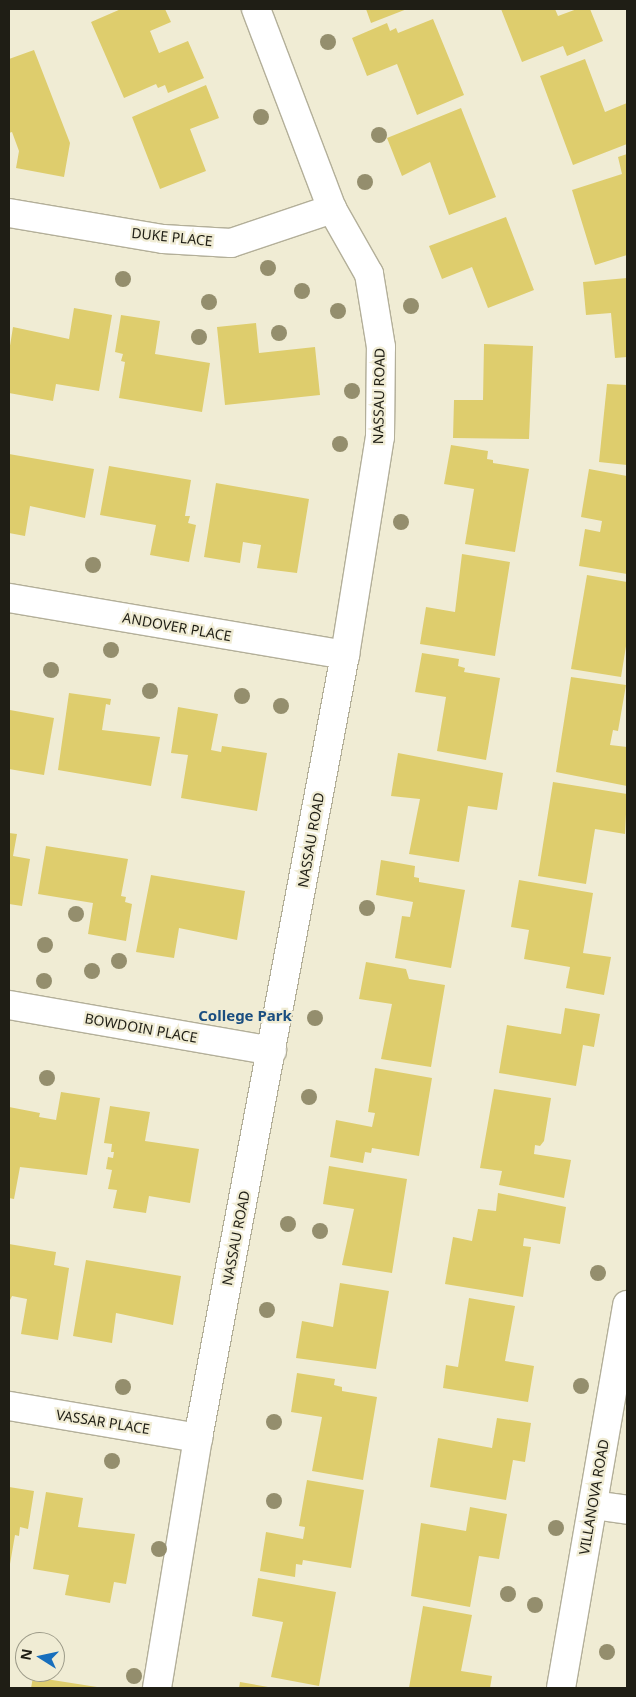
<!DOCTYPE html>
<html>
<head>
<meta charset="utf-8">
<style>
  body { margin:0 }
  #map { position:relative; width:636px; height:1697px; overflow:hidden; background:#f0ecd4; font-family:"Noto Sans",sans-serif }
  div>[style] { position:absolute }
  .building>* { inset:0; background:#decd6d }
  .roads { filter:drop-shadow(1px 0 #b3af99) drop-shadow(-1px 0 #b3af99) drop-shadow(0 1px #b3af99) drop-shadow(0 -1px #b3af99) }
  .minor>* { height:28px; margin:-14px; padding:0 14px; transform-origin:14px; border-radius:14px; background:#fff }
  .trees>* { width:16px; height:16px; margin:-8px; border-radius:50%; background:#948e6d }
  span { translate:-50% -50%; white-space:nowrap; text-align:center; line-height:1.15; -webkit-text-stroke:4.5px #f0ecd4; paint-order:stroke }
  .street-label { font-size:14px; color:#1f1e15 }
  .neighbourhood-label { font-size:15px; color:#1a4e80; font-weight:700 }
  .frame { position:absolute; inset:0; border:10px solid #1f1e15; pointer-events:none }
  .north { position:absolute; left:15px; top:1632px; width:50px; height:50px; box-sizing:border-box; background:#f0ecd4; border:1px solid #9c9a88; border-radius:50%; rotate:280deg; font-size:14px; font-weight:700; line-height:20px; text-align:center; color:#1f1e15 }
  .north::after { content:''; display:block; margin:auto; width:18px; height:22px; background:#186fbd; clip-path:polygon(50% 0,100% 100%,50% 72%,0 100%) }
</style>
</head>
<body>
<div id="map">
  <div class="building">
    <i style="clip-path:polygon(121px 9px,165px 9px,171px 22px,150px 31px,159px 53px,188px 41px,204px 78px,168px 93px,165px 85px,158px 88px,156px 84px,124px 98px,91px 22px)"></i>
    <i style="clip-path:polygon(366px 9px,407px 9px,371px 23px)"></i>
    <i style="clip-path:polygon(501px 9px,555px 9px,558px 16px,577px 9px,590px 9px,603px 41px,567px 56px,563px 46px,522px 62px)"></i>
    <i style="clip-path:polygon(433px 19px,464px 95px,417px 115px,397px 64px,367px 76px,352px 38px,387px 23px,390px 31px,396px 28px,398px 33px)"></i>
    <i style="clip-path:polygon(34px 50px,70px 143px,64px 177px,16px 168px,19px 151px,12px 132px,9px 133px,9px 59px)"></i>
    <i style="clip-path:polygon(585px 59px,605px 112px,627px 103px,627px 144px,573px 165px,540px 76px)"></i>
    <i style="clip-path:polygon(206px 85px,219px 118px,190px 129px,206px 171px,160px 189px,132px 117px)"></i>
    <i style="clip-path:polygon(461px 108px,496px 197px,449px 215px,430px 162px,402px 176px,387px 138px)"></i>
    <i style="clip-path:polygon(627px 154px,627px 255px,595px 265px,572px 190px,622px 174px,618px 157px)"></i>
    <i style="clip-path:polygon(506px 217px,534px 290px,488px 308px,472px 267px,442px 279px,429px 246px)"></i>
    <i style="clip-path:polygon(627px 278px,627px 357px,615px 358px,611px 313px,586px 315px,583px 282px)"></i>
    <i style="clip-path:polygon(74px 308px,112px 315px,99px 391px,56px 384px,53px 401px,9px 393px,9px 352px,13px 327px,69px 339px)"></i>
    <i style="clip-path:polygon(121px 315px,160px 321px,155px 354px,210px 363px,202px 412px,119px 398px,125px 362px,121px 361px,123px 354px,115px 352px)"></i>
    <i style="clip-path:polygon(256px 323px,259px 353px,315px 347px,320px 395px,225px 405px,217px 327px)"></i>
    <i style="clip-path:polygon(484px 344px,533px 346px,529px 439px,453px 438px,454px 400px,483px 400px)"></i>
    <i style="clip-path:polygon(607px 384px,627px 385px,627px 465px,599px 462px)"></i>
    <i style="clip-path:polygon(451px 445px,488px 451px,487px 459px,493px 460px,493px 463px,529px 469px,515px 552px,465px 544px,474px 489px,444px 484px)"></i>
    <i style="clip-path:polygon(9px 454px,94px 469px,85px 518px,30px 506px,25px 536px,9px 533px)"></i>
    <i style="clip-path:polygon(109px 466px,191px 480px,185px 516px,190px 516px,188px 523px,196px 525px,189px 562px,150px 555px,156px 525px,100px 515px)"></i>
    <i style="clip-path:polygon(589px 469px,627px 476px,627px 574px,579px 566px,585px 529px,600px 532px,602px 521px,581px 517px)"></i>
    <i style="clip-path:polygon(216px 483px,309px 499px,297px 573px,257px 568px,261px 545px,243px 542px,240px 563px,204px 557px)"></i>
    <i style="clip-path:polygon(462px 554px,510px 562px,495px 656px,420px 644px,426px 607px,455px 612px)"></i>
    <i style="clip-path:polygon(587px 575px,627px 582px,627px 640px,621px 677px,571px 669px)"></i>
    <i style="clip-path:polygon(422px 653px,459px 659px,458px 666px,465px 668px,464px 672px,500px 678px,486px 760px,437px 751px,446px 697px,415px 692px)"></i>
    <i style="clip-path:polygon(571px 677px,626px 685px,618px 731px,613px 730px,610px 745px,627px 747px,627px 786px,556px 772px)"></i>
    <i style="clip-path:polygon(69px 693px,111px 699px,110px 705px,106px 704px,102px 730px,160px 737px,151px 786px,58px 770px)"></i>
    <i style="clip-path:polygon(178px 707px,218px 714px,211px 750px,221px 752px,222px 746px,267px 753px,257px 811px,181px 798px,188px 755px,171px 753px)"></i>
    <i style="clip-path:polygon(10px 710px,54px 718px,44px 775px,9px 769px)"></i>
    <i style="clip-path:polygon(398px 753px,503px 773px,497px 810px,468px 806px,459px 862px,409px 854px,420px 799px,391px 796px)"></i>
    <i style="clip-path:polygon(553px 782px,627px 794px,625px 834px,595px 829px,586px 884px,538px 876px)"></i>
    <i style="clip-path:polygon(9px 833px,17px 834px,13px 856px,30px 859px,22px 906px,9px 904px)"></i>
    <i style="clip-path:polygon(46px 846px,128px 859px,121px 896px,126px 897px,125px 902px,132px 904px,126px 941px,88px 934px,93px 903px,38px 894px)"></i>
    <i style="clip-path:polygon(381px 860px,415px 866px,414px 877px,419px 878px,419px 882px,465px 890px,451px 968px,395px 958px,402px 916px,410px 917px,413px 902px,376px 895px)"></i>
    <i style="clip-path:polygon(151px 875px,245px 891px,237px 940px,179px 928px,174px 958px,136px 952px)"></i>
    <i style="clip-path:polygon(519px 880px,593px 893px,583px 953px,611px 957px,604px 995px,566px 988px,570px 967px,524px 959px,529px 930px,511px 927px)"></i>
    <i style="clip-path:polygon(366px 962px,406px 969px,409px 979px,445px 985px,431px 1067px,381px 1059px,392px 1004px,359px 999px)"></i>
    <i style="clip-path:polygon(565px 1008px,600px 1014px,594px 1047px,583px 1045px,576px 1086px,499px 1073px,507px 1025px,561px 1034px)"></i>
    <i style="clip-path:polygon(375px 1068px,432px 1078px,419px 1156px,372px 1148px,371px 1153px,365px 1152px,363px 1163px,330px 1157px,336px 1120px,372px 1127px,375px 1113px,368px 1112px)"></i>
    <i style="clip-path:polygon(494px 1089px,551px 1098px,544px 1141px,540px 1146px,535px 1145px,534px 1154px,571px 1160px,564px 1198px,499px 1185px,502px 1171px,480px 1168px)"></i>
    <i style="clip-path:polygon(61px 1092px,100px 1098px,87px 1175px,20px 1167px,14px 1199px,9px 1198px,9px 1107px,40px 1113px,39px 1117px,56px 1120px)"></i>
    <i style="clip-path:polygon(110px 1106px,150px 1112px,145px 1141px,199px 1149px,190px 1203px,149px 1196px,146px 1213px,113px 1208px,117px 1190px,108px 1189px,112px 1170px,106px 1169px,108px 1157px,113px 1158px,114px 1152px,111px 1152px,112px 1144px,104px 1143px)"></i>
    <i style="clip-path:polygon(329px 1166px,407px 1179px,392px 1273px,342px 1265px,354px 1209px,323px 1204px)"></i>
    <i style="clip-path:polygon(498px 1193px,566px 1207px,560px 1244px,524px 1238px,523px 1246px,531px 1247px,523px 1297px,445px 1284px,453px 1237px,472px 1241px,478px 1209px,496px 1211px)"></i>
    <i style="clip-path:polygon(9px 1244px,56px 1252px,54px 1265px,69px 1268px,58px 1340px,21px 1334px,27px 1299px,12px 1296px,9px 1302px)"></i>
    <i style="clip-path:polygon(86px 1260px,181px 1276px,173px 1325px,116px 1313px,112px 1343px,73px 1336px)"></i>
    <i style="clip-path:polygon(340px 1283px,389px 1291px,376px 1369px,296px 1358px,302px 1321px,333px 1327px)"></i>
    <i style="clip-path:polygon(469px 1298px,515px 1306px,505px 1361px,534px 1366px,528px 1402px,443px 1388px,446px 1365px,458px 1367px)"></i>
    <i style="clip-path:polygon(297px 1373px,335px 1379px,334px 1385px,342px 1387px,342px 1391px,377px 1397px,363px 1480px,312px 1471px,322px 1417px,291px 1412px)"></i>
    <i style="clip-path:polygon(497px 1418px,531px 1423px,525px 1462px,513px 1460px,506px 1500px,430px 1487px,438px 1438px,492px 1448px)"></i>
    <i style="clip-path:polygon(307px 1480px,364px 1490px,351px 1568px,303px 1560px,302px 1565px,296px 1564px,295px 1577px,260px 1571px,266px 1532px,303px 1539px,305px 1527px,299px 1526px)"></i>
    <i style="clip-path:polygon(9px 1487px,34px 1491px,28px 1529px,20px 1527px,19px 1536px,15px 1535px,10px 1564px)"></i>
    <i style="clip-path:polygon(46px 1492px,83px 1498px,78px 1527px,135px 1534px,126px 1584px,114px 1582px,110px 1603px,65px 1595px,69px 1575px,33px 1569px)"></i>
    <i style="clip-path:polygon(470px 1507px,507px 1514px,499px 1559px,479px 1556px,470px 1607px,411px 1596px,421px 1523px,466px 1531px)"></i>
    <i style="clip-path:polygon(258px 1578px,336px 1592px,319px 1686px,271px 1677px,283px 1622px,252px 1616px)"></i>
    <i style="clip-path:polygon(423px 1606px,472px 1615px,461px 1671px,492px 1676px,490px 1688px,409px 1688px)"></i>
    <i style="clip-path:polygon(33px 1677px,97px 1687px,97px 1688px,31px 1688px)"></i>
    <i style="clip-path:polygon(240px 1682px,268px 1687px,268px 1688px,239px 1688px)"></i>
  </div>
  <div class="roads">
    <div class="minor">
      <i style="left:9px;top:213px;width:156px;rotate:9.6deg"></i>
      <i style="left:163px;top:239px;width:68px;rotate:3.4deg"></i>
      <i style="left:231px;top:243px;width:107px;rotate:-18.6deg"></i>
      <i style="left:9px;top:598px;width:341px;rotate:9.6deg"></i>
      <i style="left:9px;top:1005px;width:267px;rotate:9.9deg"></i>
      <i style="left:9px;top:1406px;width:192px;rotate:9.6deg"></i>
      <i style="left:593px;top:1505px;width:34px;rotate:8deg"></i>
      <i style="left:157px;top:1688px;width:253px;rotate:-80.7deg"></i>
      <i style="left:198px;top:1438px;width:797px;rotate:-79.37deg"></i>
      <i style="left:345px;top:655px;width:221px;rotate:-80.9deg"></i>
      <i style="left:380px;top:437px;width:90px;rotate:-89.4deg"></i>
      <i style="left:381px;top:347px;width:74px;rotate:-99.3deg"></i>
      <i style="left:369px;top:274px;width:75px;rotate:-119.6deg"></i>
      <i style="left:332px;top:209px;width:214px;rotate:-110.8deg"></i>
      <i style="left:561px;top:1688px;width:389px;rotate:-80.2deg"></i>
    </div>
  </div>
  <div class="trees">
    <i style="left:328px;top:42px"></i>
    <i style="left:261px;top:117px"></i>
    <i style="left:379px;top:135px"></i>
    <i style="left:365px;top:182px"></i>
    <i style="left:268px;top:268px"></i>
    <i style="left:123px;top:279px"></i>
    <i style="left:302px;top:291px"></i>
    <i style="left:209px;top:302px"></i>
    <i style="left:411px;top:306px"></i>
    <i style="left:338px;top:311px"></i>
    <i style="left:279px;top:333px"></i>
    <i style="left:199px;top:337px"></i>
    <i style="left:352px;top:391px"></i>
    <i style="left:340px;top:444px"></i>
    <i style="left:401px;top:522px"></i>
    <i style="left:93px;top:565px"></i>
    <i style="left:111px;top:650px"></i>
    <i style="left:51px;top:670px"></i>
    <i style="left:150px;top:691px"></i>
    <i style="left:242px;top:696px"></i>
    <i style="left:281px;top:706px"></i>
    <i style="left:367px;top:908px"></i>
    <i style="left:76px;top:914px"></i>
    <i style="left:45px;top:945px"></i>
    <i style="left:119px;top:961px"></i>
    <i style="left:92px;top:971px"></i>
    <i style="left:44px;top:981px"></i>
    <i style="left:315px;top:1018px"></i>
    <i style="left:47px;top:1078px"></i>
    <i style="left:309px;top:1097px"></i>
    <i style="left:288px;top:1224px"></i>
    <i style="left:320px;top:1231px"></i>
    <i style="left:598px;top:1273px"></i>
    <i style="left:267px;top:1310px"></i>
    <i style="left:581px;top:1386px"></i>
    <i style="left:123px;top:1387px"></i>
    <i style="left:274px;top:1422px"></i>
    <i style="left:112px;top:1461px"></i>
    <i style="left:274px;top:1501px"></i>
    <i style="left:556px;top:1528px"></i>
    <i style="left:159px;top:1549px"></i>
    <i style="left:508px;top:1594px"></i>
    <i style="left:535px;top:1605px"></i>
    <i style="left:607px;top:1652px"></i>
    <i style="left:134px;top:1676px"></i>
  </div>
  <div class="street-label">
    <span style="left:172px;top:237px;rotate:6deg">DUKE PLACE</span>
    <span style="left:379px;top:396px;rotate:-89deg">NASSAU ROAD</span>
    <span style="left:177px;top:627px;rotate:10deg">ANDOVER PLACE</span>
    <span style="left:311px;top:840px;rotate:-80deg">NASSAU ROAD</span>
    <span style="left:141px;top:1028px;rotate:10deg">BOWDOIN PLACE</span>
    <span style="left:236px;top:1238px;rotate:-79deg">NASSAU ROAD</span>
    <span style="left:103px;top:1422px;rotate:9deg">VASSAR PLACE</span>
    <span style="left:594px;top:1497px;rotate:-80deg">VILLANOVA ROAD</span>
  </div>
  <div class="neighbourhood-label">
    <span style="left:245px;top:1016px">College Park</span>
  </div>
  <div class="frame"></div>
  <div class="north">N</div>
</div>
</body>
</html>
